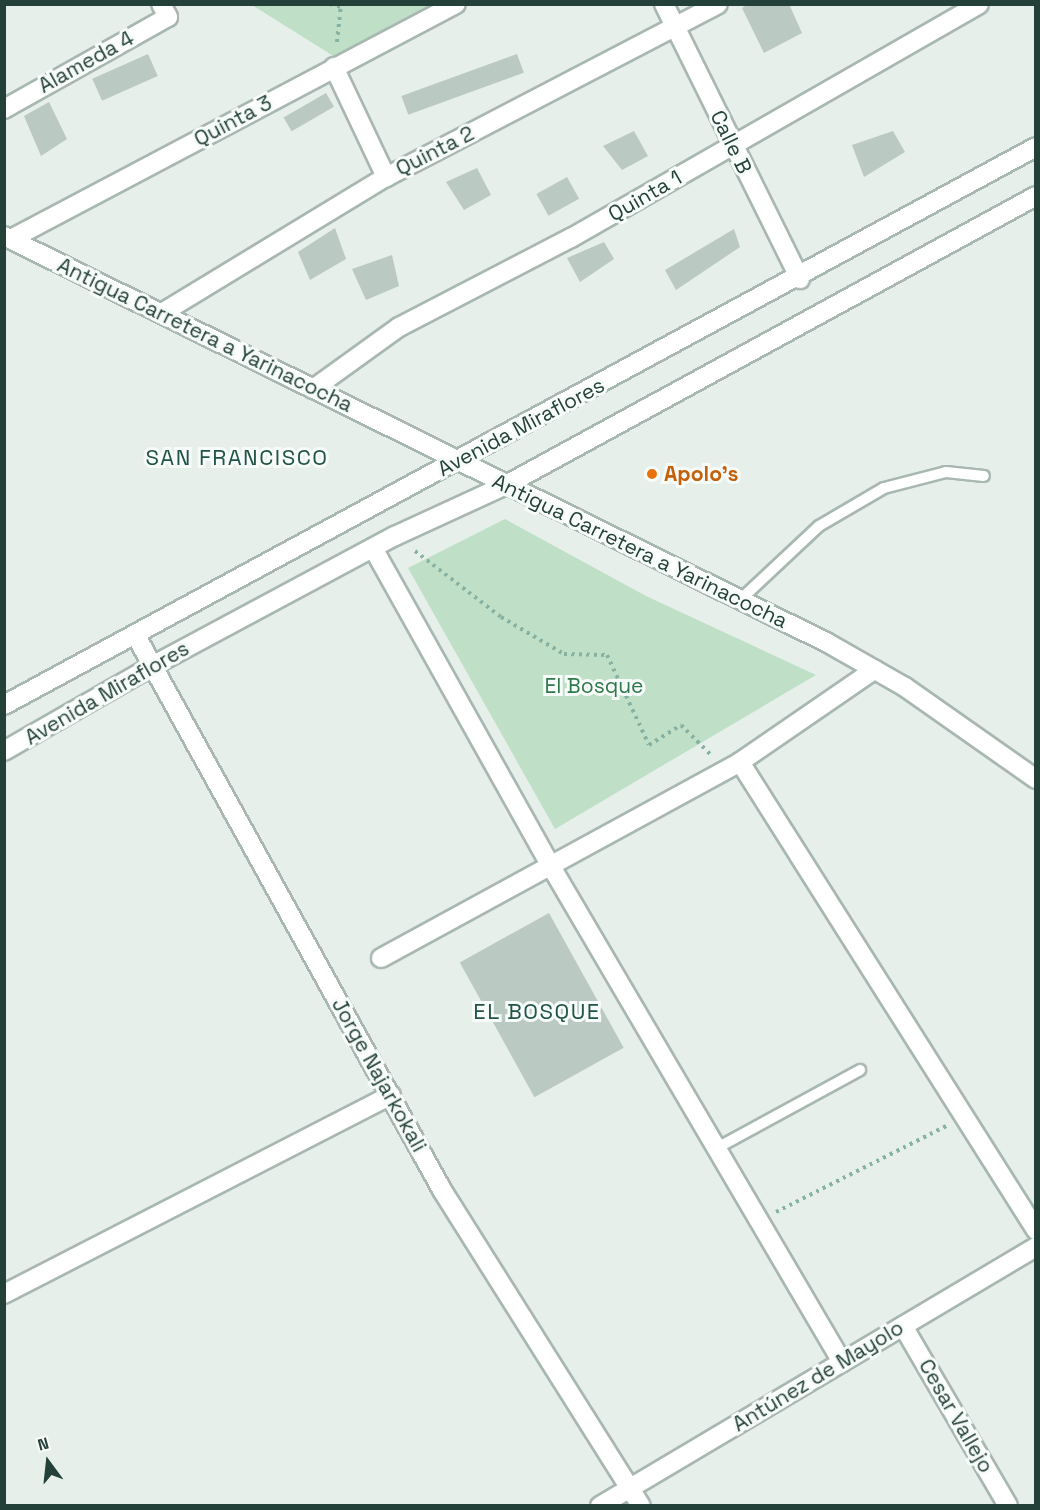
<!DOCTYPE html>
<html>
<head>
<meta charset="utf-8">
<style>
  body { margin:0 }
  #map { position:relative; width:1040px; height:1510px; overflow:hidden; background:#e6efea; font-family:"Space Grotesk",sans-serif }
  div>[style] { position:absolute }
  .green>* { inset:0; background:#bfdfc7 }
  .building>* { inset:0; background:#bbc9c3; transform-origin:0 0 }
  .path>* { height:4px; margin-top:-2px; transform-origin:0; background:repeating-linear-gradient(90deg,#86b2a3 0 3px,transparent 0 7.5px) }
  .roads { filter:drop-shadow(2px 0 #a8b7b1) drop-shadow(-2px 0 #a8b7b1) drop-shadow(0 2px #a8b7b1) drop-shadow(0 -2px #a8b7b1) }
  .lane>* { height:10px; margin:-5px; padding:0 5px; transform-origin:5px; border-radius:5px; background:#fff }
  .street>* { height:18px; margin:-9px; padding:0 9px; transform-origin:9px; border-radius:9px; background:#fff }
  .secondary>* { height:18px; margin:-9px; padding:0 9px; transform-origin:9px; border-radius:9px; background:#fff }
  .dots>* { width:16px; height:16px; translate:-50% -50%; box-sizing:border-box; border:3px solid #f7fbf9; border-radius:50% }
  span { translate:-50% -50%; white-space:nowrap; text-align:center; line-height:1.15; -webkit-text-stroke:6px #f7fbf9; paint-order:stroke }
  .street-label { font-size:21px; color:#244139 }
  .food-label { font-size:21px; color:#c56008; font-weight:700 }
  .left { translate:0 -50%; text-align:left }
  .park-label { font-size:21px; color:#2e7849 }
  .neighbourhood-label { font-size:22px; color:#205446; letter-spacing:1.5px }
  .frame { position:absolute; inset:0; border:6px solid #244139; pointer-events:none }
  .north { position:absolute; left:18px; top:1432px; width:60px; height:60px; -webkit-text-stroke:4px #f7fbf9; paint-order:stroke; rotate:345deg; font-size:16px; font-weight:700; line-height:24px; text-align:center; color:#244139 }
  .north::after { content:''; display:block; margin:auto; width:21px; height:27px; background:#244139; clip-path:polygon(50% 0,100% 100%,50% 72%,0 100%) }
</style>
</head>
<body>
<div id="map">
  <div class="green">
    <i style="clip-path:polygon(252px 5px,461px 5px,343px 62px)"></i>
    <i style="clip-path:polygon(505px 519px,646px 596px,816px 675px,555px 829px,408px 568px)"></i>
  </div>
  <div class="building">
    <i style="clip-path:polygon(748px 4px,789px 4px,802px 33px,764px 53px,742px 8px)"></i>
    <i style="left:148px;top:54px;width:24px;height:61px;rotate:66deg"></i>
    <i style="left:517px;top:54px;width:20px;height:123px;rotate:70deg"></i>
    <i style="left:326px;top:93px;width:16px;height:49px;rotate:60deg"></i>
    <i style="clip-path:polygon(49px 102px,67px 139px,41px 156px,24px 116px)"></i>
    <i style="clip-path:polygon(634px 131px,648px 156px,622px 170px,603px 146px)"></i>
    <i style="clip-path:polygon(893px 131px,905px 152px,864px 177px,852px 145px)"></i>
    <i style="clip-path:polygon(477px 168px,491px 195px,464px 210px,446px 182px)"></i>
    <i style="left:567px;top:177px;width:25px;height:35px;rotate:61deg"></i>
    <i style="clip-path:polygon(335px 228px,346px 259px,310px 280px,298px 252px)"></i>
    <i style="clip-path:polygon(734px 229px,740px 247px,676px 290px,665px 270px)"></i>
    <i style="clip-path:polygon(604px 242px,614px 259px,580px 282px,567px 258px)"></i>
    <i style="clip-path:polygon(392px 255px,399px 286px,366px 300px,352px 269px)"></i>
    <i style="left:549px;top:913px;width:154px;height:102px;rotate:61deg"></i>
  </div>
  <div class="path">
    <i style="left:330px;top:4px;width:11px;rotate:15deg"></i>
    <i style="left:337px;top:42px;width:38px;rotate:-84deg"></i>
    <i style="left:415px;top:551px;width:108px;rotate:37.5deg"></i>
    <i style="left:501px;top:617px;width:73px;rotate:30.4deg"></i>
    <i style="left:564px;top:654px;width:43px;rotate:1.3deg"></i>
    <i style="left:607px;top:655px;width:99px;rotate:65deg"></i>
    <i style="left:649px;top:745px;width:38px;rotate:-32deg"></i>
    <i style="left:681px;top:725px;width:42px;rotate:45deg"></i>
    <i style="left:776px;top:1212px;width:191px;rotate:-26.8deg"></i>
  </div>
  <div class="roads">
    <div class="lane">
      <i style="left:740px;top:600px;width:108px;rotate:-43.1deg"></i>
      <i style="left:819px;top:526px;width:75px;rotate:-30.3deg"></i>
      <i style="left:884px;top:488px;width:64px;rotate:-14.5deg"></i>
      <i style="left:946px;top:472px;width:38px;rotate:6deg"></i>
      <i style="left:717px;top:1148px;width:163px;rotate:-28.6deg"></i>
    </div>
    <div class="street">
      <i style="left:664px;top:4px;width:307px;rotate:63.7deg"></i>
      <i style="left:334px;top:67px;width:122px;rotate:64.7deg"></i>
      <i style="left:4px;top:109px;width:188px;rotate:-29.3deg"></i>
      <i style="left:168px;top:17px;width:15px;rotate:-118deg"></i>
      <i style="left:11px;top:239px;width:503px;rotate:-27.84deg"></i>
      <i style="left:162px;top:313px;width:262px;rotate:-31.3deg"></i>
      <i style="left:386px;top:177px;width:374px;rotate:-27.5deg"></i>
      <i style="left:313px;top:389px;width:106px;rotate:-35.8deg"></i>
      <i style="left:399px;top:327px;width:194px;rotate:-27.4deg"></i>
      <i style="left:571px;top:238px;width:470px;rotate:-29.8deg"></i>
      <i style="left:373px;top:548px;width:361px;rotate:60.8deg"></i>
      <i style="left:549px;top:863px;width:579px;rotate:59.58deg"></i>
      <i style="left:135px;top:634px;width:635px;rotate:61.09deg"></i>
      <i style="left:442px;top:1190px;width:373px;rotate:57.8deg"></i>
      <i style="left:740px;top:762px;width:554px;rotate:57.69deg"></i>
      <i style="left:381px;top:958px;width:409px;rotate:-28.6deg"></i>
      <i style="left:740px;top:762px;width:163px;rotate:-34.5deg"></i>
      <i style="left:4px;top:1294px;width:435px;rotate:-27.2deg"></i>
      <i style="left:903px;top:1326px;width:208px;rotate:59.7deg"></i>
      <i style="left:600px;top:1506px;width:507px;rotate:-30.71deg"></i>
    </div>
    <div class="secondary">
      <i style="left:4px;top:236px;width:917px;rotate:26.29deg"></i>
      <i style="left:826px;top:642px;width:91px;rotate:29.7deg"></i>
      <i style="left:905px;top:687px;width:160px;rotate:35.1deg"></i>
      <i style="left:4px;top:705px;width:1173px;rotate:-28.4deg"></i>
      <i style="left:4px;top:751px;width:173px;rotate:-29.8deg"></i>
      <i style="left:154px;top:665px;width:273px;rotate:-28.2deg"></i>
      <i style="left:395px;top:536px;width:122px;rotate:-24.7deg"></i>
      <i style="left:506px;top:485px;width:604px;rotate:-28.6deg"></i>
    </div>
  </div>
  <div class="dots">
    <i style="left:652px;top:474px;background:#e8710a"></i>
  </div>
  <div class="street-label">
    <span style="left:86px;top:62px;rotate:-29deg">Alameda 4</span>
    <span style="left:233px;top:121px;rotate:-28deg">Quinta 3</span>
    <span style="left:731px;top:142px;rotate:64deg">Calle B</span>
    <span style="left:435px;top:151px;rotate:-27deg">Quinta 2</span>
    <span style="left:645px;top:196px;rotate:-30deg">Quinta 1</span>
    <span style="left:205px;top:335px;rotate:26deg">Antigua Carretera a Yarinacocha</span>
    <span style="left:521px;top:427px;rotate:-28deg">Avenida Miraflores</span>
    <span style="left:640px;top:551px;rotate:26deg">Antigua Carretera a Yarinacocha</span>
    <span style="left:107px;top:693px;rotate:-30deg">Avenida Miraflores</span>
    <span style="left:379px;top:1075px;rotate:61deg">Jorge Najarkokali</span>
    <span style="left:818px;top:1376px;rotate:-31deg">Antúnez de Mayolo</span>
    <span style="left:956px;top:1416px;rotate:60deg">Cesar Vallejo</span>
  </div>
  <div class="food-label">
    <span class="left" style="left:664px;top:474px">Apolo's</span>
  </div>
  <div class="park-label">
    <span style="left:594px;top:686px">El Bosque</span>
  </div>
  <div class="neighbourhood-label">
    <span style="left:237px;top:458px">SAN FRANCISCO</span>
    <span style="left:537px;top:1012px">EL BOSQUE</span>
  </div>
  <div class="frame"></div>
  <div class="north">N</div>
</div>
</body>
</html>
